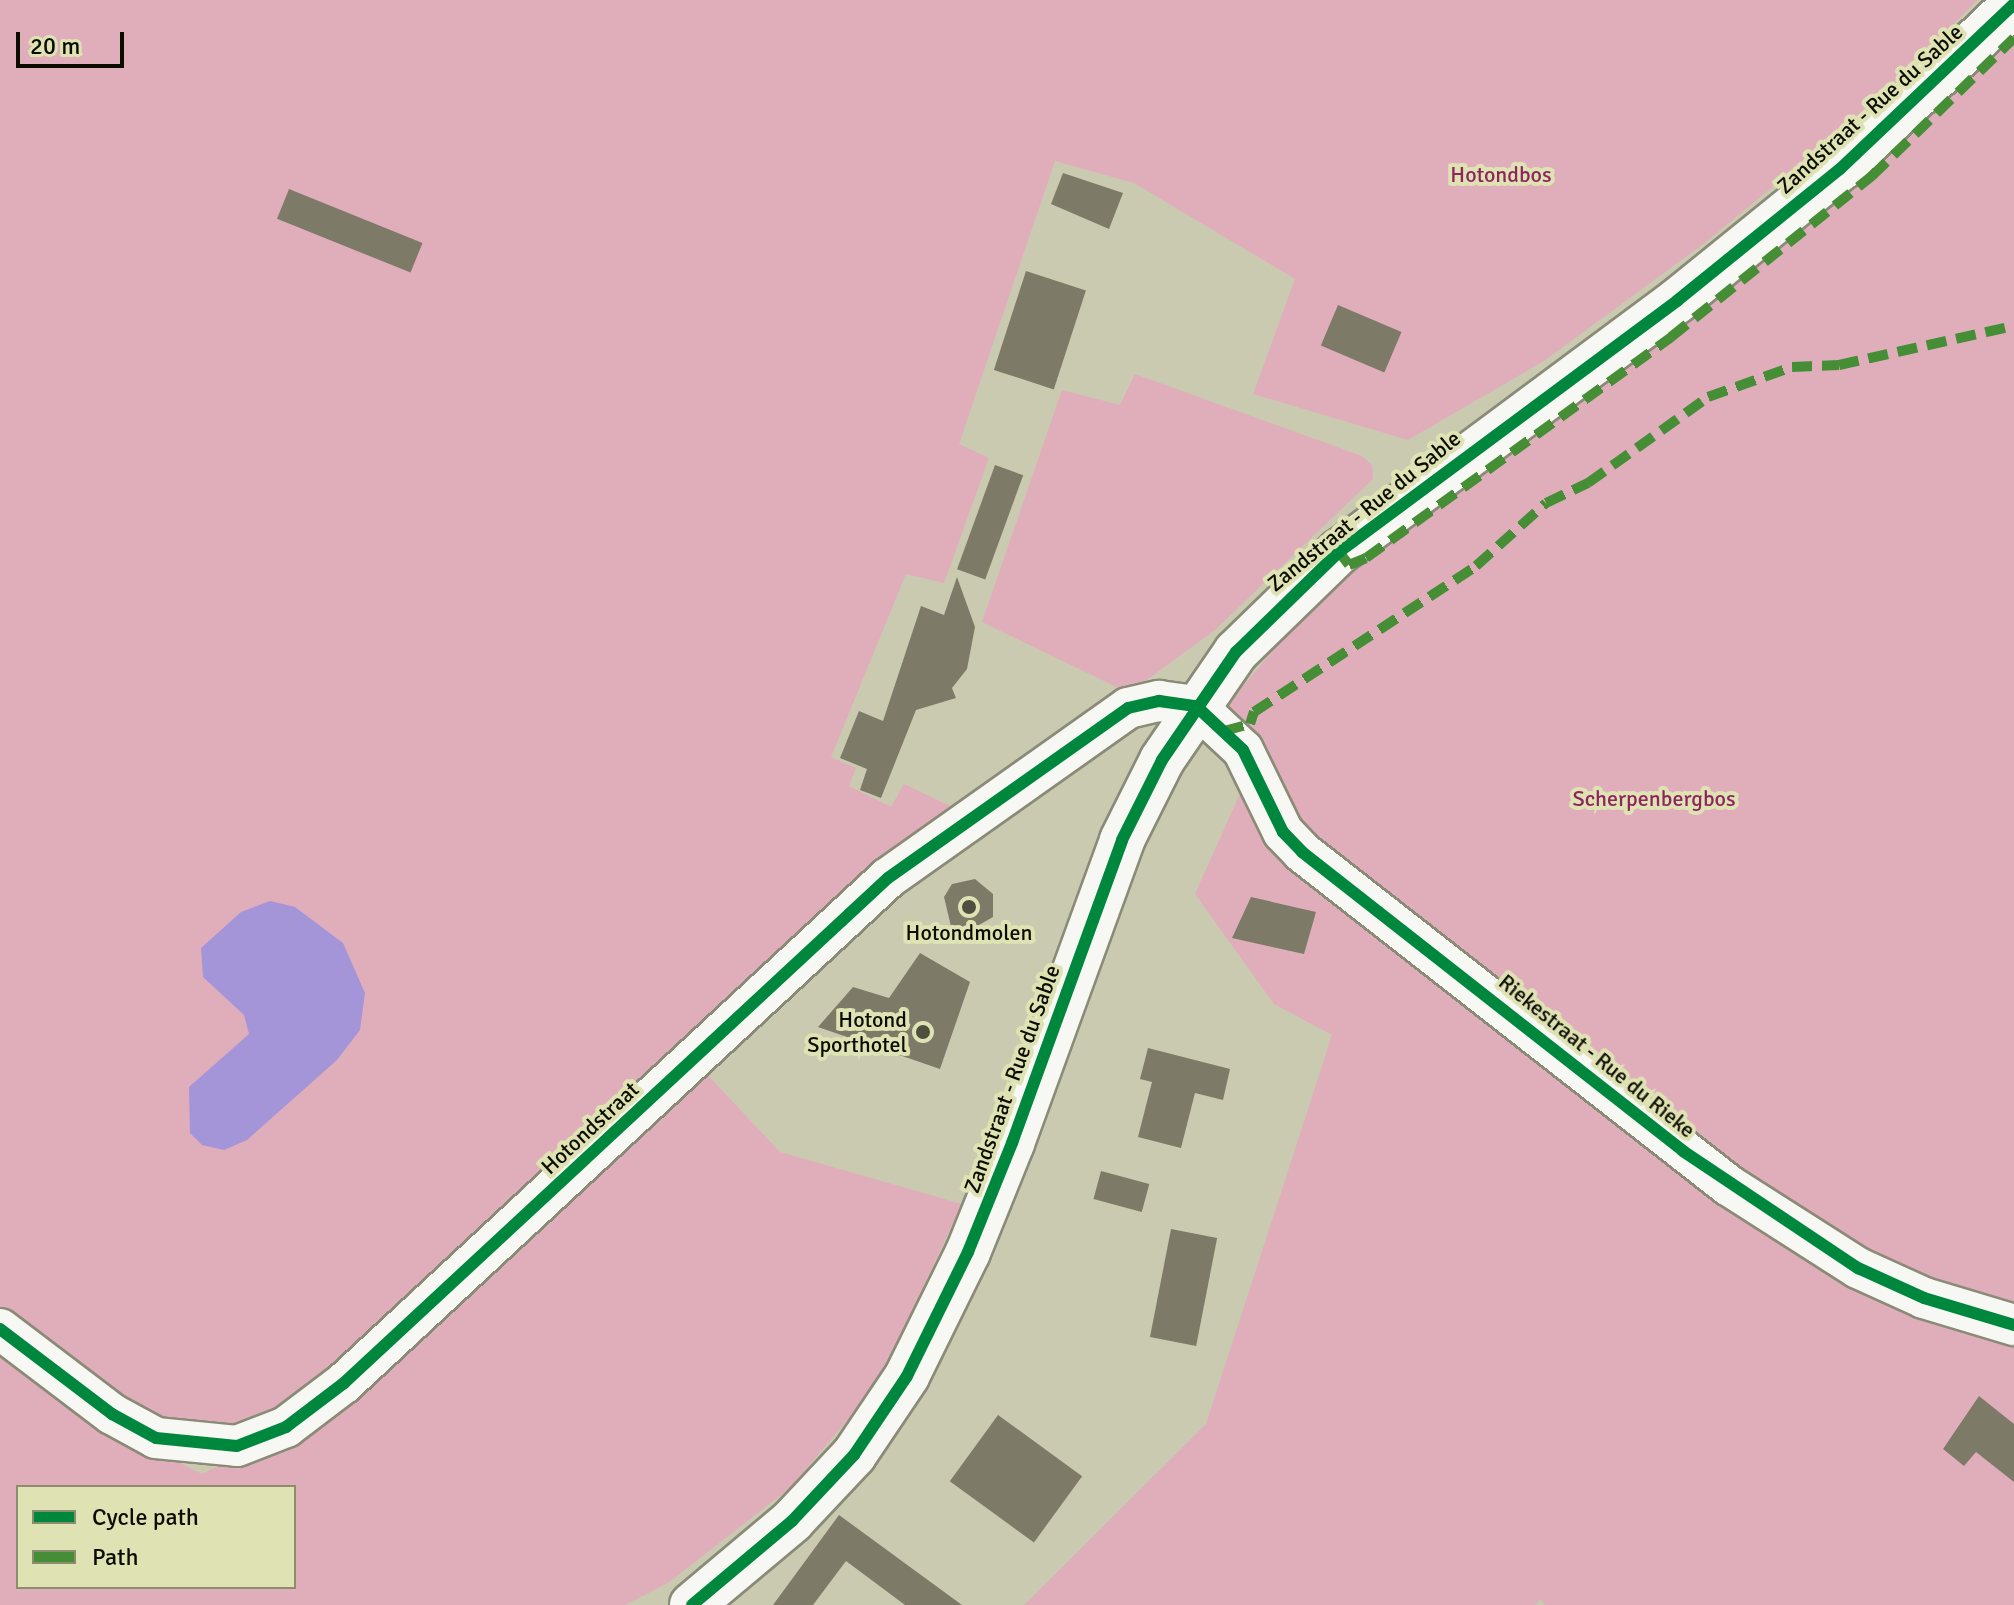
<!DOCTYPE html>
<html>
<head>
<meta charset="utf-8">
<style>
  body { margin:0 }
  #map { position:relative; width:2014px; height:1605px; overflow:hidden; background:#c9cab0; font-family:Signika,sans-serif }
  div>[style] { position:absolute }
  .green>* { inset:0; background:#e0aeba }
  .water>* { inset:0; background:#a495d9 }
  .building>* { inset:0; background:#7d7b67; transform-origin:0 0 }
  .roads { filter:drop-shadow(2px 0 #8a8b77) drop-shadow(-2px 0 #8a8b77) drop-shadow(0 2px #8a8b77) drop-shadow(0 -2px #8a8b77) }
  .minor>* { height:40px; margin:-20px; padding:0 20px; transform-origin:20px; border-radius:20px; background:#f7f7f3 }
  .major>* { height:44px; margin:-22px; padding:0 22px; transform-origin:22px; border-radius:22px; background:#f7f7f3 }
  .quiet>* { height:10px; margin-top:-5px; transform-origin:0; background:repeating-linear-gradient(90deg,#458e36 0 20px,transparent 0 30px) }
  .cycleway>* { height:12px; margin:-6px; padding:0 6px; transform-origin:6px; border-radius:6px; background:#00873e }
  .dots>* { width:22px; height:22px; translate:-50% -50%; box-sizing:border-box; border:4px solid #dfe2b3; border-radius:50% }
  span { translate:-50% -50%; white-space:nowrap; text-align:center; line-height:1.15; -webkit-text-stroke:8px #dfe2b3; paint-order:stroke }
  .street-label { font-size:22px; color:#0c0d01 }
  .park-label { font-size:22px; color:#8e255f }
  .poi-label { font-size:22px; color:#0c0d01 }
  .right { translate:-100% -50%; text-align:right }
  .legend { position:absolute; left:16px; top:1485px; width:280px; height:104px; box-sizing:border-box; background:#dfe2b3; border:2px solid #8b8d6c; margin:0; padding:10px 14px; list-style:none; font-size:24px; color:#0c0d01 }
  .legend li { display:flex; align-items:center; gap:16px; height:40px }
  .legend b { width:40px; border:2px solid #8b8d6c }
  .scale { position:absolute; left:16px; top:32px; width:108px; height:36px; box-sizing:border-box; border:4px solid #0c0d01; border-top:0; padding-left:10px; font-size:24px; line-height:28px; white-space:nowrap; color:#0c0d01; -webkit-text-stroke:6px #dfe2b3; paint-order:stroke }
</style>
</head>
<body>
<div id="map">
  <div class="green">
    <i style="clip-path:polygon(0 0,1978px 0,1868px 108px,1706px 242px,1544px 361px,1408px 440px,1253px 394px,1295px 279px,1134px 183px,1055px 161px,959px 444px,989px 458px,944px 583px,906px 574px,831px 757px,856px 768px,849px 786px,891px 807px,904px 784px,950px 806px,348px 1363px,248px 1430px,183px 1429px,109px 1392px,0 1307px)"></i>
    <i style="clip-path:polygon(2014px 35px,2014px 1605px,1545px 1605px,1541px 1599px,1535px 1605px,1024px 1605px,1206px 1424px,1332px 1035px,1274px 1004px,1195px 894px,1247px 778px,1211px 723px,1327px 588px,1777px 252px)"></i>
    <i style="clip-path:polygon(1135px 374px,1362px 456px,1372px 465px,1373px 479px,1215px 630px,1129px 693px,982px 622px,1062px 390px,1120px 405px)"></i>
    <i style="clip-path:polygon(evenodd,704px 1071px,780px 1152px,962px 1204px,887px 1364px,850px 1417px,790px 1488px,668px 1583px,625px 1605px,0 1605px,0 1337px,136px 1441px,202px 1474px,250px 1451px,704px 1071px,18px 1487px,294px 1487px,294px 1587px,18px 1587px,18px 1487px)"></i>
  </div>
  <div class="water">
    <i style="clip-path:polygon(270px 901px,295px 907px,343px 943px,365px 993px,360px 1030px,337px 1060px,247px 1140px,224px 1150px,202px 1145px,190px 1133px,189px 1087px,249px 1034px,244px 1015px,203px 977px,201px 948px,241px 912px)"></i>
  </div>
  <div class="building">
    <i style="clip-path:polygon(1063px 173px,1123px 193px,1109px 229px,1051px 204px)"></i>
    <i style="left:289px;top:189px;width:144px;height:32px;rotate:22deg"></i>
    <i style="left:1026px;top:271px;width:63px;height:104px;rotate:18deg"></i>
    <i style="left:1338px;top:305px;width:69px;height:44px;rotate:23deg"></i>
    <i style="left:995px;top:465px;width:30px;height:111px;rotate:20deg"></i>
    <i style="clip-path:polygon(957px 577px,975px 627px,967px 669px,952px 688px,956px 698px,916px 710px,881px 798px,860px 790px,867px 769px,840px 758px,859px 711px,883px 721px,921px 606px,944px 615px)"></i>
    <i style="clip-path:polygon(975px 879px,993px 894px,993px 917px,954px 939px,944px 897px,952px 884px)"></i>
    <i style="clip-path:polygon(1251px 897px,1316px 912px,1304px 954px,1232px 938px)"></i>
    <i style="clip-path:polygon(920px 953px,970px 982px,940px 1069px,818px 1027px,853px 987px,889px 998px)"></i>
    <i style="clip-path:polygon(1148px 1048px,1230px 1069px,1223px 1100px,1195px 1093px,1181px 1148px,1138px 1137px,1152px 1082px,1140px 1079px)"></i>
    <i style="left:1101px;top:1171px;width:50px;height:29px;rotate:15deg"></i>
    <i style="left:1171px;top:1229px;width:47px;height:110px;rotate:11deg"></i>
    <i style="clip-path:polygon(1979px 1396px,2014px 1424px,2014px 1482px,1976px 1452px,1964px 1466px,1943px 1449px)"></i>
    <i style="left:998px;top:1415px;width:104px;height:82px;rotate:36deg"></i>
    <i style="clip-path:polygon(839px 1515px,962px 1605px,905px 1605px,846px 1561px,813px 1605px,773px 1605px)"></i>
  </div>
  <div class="roads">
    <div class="minor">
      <i style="left:0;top:1329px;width:141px;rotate:37.2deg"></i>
      <i style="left:112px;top:1414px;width:50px;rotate:28.6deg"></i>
      <i style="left:156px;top:1438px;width:81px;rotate:5.6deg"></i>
      <i style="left:237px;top:1446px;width:53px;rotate:-21.2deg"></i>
      <i style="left:286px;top:1427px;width:73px;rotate:-37.2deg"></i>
      <i style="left:344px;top:1383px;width:742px;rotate:-42.87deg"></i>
      <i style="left:888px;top:878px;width:294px;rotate:-35.3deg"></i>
      <i style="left:1128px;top:708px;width:32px;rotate:-13deg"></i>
      <i style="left:1159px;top:701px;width:37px;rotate:8deg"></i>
      <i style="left:1196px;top:706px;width:64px;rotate:43.1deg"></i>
      <i style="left:1243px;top:750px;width:91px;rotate:64deg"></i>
      <i style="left:1283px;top:832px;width:28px;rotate:46deg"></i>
      <i style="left:1302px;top:852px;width:541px;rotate:38.01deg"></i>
      <i style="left:1728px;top:1185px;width:154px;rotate:32.6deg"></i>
      <i style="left:1858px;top:1268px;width:72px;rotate:24.4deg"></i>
      <i style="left:1924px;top:1298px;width:94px;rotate:16.7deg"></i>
    </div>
    <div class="major">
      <i style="left:692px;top:1605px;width:131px;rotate:-40deg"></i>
      <i style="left:792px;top:1521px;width:91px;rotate:-46.8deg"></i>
      <i style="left:854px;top:1455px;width:95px;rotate:-56.1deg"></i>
      <i style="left:907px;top:1376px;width:138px;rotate:-63.8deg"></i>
      <i style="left:968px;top:1252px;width:118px;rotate:-68deg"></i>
      <i style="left:1012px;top:1143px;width:322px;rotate:-70deg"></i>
      <i style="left:1122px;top:840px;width:89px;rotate:-63.4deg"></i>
      <i style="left:1162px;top:760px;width:131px;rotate:-55.6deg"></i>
      <i style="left:1236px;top:652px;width:144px;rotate:-44.2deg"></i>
      <i style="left:1339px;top:552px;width:422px;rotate:-36.6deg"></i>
      <i style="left:1678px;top:300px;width:208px;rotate:-39deg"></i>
      <i style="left:1840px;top:169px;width:240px;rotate:-43.5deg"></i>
    </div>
  </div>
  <div class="quiet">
    <i style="left:1339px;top:552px;width:16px;rotate:52deg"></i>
    <i style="left:1349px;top:565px;width:18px;rotate:-22deg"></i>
    <i style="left:1366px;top:558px;width:377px;rotate:-35.9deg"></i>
    <i style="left:1671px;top:337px;width:258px;rotate:-38.7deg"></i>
    <i style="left:1872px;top:176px;width:198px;rotate:-44.2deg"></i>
    <i style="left:1224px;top:731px;width:27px;rotate:-15deg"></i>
    <i style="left:1250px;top:724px;width:13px;rotate:-72deg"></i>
    <i style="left:1254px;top:712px;width:266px;rotate:-33.3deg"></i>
    <i style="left:1476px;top:566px;width:94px;rotate:-42deg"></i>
    <i style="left:1546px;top:503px;width:47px;rotate:-25.5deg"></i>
    <i style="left:1588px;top:483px;width:148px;rotate:-35.6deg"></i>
    <i style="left:1708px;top:397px;width:89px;rotate:-19.7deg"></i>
    <i style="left:1792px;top:367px;width:47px;rotate:-2.4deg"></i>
    <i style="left:1839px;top:365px;width:179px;rotate:-12.6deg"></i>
  </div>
  <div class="cycleway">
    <i style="left:1196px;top:706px;width:64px;rotate:43.1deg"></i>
    <i style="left:1243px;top:750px;width:91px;rotate:64deg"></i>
    <i style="left:1283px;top:832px;width:28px;rotate:46deg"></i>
    <i style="left:1302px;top:852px;width:484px;rotate:38.1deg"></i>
    <i style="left:1683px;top:1151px;width:211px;rotate:33.8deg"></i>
    <i style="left:1858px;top:1268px;width:72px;rotate:24.4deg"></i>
    <i style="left:1924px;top:1298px;width:94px;rotate:16.7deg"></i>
    <i style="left:0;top:1329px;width:141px;rotate:37.2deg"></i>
    <i style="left:112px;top:1414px;width:50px;rotate:28.6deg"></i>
    <i style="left:156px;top:1438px;width:81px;rotate:5.6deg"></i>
    <i style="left:237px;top:1446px;width:53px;rotate:-21.2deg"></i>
    <i style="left:286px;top:1427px;width:73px;rotate:-37.2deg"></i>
    <i style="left:344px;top:1383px;width:742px;rotate:-42.87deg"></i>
    <i style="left:888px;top:878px;width:294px;rotate:-35.3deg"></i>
    <i style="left:1128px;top:708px;width:32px;rotate:-13deg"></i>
    <i style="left:1159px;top:701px;width:37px;rotate:8deg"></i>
    <i style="left:692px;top:1605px;width:131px;rotate:-40deg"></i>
    <i style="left:792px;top:1521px;width:91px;rotate:-46.8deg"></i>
    <i style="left:854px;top:1455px;width:95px;rotate:-56.1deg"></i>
    <i style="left:907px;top:1376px;width:138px;rotate:-63.8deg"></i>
    <i style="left:968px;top:1252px;width:118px;rotate:-68deg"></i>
    <i style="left:1012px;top:1143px;width:322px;rotate:-70deg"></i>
    <i style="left:1122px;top:840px;width:89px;rotate:-63.4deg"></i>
    <i style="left:1162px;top:760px;width:131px;rotate:-55.6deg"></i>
    <i style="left:1236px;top:652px;width:144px;rotate:-44.2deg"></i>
    <i style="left:1339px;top:552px;width:422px;rotate:-36.6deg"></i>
    <i style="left:1678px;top:300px;width:208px;rotate:-39deg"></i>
    <i style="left:1840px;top:169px;width:240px;rotate:-43.5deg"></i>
  </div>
  <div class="dots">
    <i style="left:969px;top:907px;background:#4e4f3e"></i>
    <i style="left:923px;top:1032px;background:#4e4f3e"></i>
  </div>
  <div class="street-label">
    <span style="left:1870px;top:109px;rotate:-42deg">Zandstraat - Rue du Sable</span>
    <span style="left:1364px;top:511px;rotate:-39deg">Zandstraat - Rue du Sable</span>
    <span style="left:1597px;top:1056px;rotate:39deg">Riekestraat - Rue du Rieke</span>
    <span style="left:1012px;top:1079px;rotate:-70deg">Zandstraat - Rue du Sable</span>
    <span style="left:590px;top:1128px;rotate:-43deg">Hotondstraat</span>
  </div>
  <div class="park-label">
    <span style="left:1501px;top:175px">Hotondbos</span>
    <span style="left:1654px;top:799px">Scherpenbergbos</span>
  </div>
  <div class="poi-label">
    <span style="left:969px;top:933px">Hotondmolen</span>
    <span class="right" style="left:907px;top:1032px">Hotond<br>Sporthotel</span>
  </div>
  <ul class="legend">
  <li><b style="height:10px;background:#00873e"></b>Cycle path</li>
  <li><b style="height:10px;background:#458e36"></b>Path</li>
  </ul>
  <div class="scale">20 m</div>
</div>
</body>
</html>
